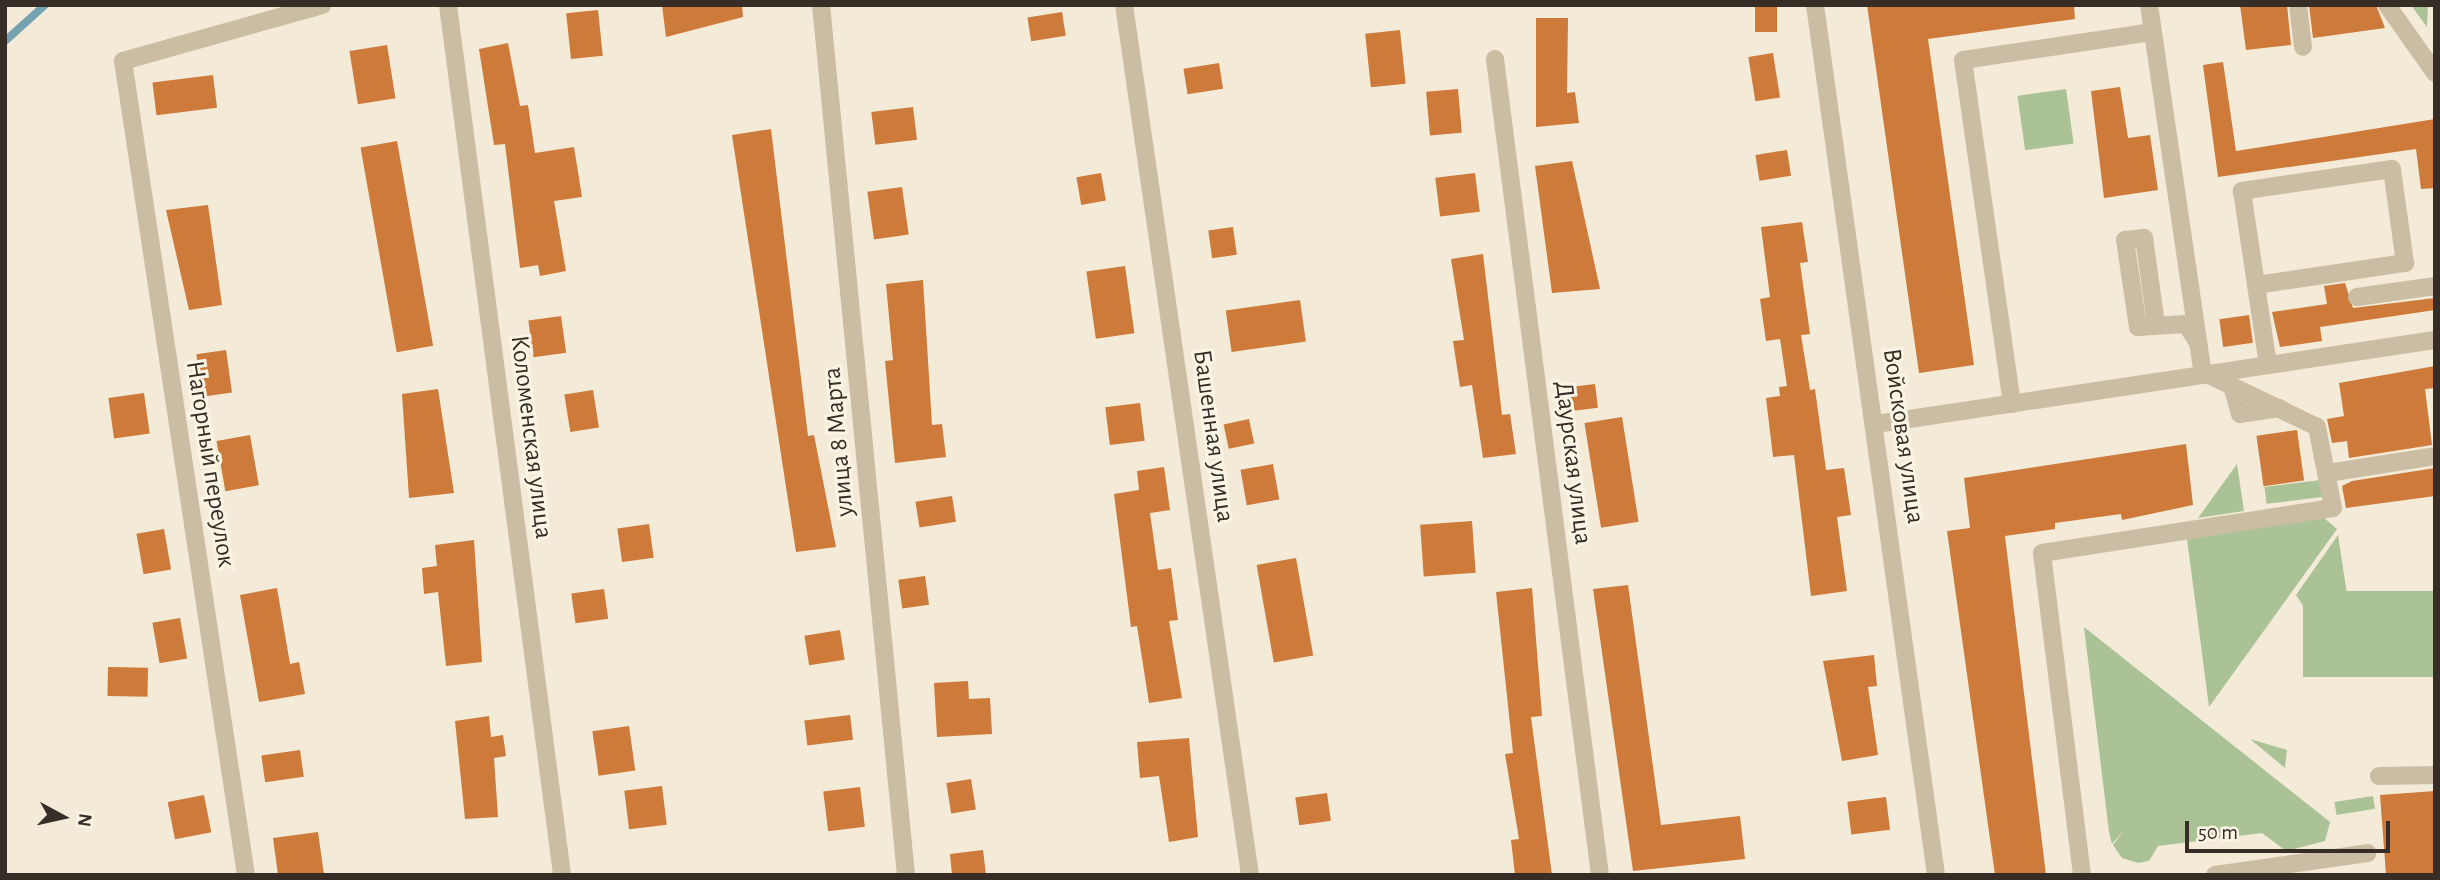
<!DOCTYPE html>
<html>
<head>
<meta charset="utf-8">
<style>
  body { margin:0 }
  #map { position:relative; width:2440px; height:880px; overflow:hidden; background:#f3ebd7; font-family:"Alegreya Sans",sans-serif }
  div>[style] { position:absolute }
  .green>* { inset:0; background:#abc297; transform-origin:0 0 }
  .stream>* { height:8px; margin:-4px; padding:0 4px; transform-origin:4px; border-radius:4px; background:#75a3b1 }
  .building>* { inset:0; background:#cd7a3b; transform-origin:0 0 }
  .minor>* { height:18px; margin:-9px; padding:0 9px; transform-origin:9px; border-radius:9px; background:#cbbda3 }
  span { translate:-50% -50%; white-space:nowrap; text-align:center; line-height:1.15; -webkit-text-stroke:6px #faf4e4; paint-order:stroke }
  .street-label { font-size:26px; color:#362e26 }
  .frame { position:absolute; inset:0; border:7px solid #362e26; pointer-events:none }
  .north { position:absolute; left:28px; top:782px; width:70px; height:70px; -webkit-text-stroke:5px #faf4e4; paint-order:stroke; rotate:98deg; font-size:19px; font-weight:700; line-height:28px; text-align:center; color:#362e26 }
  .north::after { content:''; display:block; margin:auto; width:24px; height:32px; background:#362e26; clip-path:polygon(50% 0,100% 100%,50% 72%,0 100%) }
  .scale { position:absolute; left:2185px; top:821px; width:205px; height:32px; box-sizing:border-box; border:4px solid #362e26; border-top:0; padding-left:9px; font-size:21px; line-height:24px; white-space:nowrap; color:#362e26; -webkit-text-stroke:5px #faf4e4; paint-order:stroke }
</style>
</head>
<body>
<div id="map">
  <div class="green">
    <i style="clip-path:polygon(2411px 5px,2428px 5px,2427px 27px)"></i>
    <i style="left:2066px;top:89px;width:55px;height:49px;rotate:82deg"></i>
    <i style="clip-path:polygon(2237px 464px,2244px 511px,2198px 518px)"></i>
    <i style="left:2329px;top:479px;width:17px;height:65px;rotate:83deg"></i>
    <i style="clip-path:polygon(2323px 517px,2337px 529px,2209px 707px,2187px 539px)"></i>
    <i style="clip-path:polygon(2338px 535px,2348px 601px,2304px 607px,2296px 595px)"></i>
    <i style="left:2435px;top:591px;width:86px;height:132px;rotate:90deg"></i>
    <i style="clip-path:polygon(2084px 627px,2330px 822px,2325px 841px,2286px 851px,2262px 833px,2158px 846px,2149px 861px,2138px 863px,2122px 858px,2113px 845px,2124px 830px,2112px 844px,2109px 832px)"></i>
    <i style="clip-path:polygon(2250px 739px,2287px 750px,2285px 768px)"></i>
    <i style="left:2373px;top:796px;width:13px;height:39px;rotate:81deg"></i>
  </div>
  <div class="stream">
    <i style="left:5px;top:41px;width:54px;rotate:-42deg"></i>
  </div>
  <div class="building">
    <i style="clip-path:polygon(662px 5px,742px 5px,743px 17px,666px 37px)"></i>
    <i style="left:1755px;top:5px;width:22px;height:27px"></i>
    <i style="clip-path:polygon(1867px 5px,2074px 5px,2075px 19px,1928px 39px,1974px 365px,1919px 373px)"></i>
    <i style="clip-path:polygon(2240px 5px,2287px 5px,2291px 45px,2246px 50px)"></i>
    <i style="clip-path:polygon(2309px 5px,2376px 5px,2385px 28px,2313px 38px)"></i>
    <i style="left:598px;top:10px;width:46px;height:32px;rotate:84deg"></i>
    <i style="left:1062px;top:12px;width:24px;height:35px;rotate:81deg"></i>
    <i style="clip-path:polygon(1536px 18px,1568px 18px,1567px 93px,1575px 92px,1579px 123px,1536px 127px)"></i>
    <i style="left:1400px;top:30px;width:54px;height:35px;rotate:84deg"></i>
    <i style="clip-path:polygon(508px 43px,520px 106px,528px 105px,535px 153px,574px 147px,582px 197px,554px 201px,566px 271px,540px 276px,538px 265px,520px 268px,505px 144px,494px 145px,479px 49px)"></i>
    <i style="left:387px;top:45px;width:54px;height:38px;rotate:81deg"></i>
    <i style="left:1773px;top:53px;width:45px;height:25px;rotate:81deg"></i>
    <i style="clip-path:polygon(2223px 62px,2236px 151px,2435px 119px,2435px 188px,2421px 189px,2416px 149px,2218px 177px,2203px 65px)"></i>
    <i style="left:1219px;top:63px;width:26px;height:36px;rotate:81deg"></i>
    <i style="left:213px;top:75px;width:33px;height:61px;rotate:83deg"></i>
    <i style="clip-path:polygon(2120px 87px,2128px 138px,2150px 135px,2158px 190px,2104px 198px,2091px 91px)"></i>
    <i style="left:1458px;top:89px;width:44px;height:32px;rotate:85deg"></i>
    <i style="left:913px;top:107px;width:33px;height:42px;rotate:83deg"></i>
    <i style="clip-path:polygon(771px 129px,808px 436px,814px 435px,836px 547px,796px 552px,732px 135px)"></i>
    <i style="left:397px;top:141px;width:208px;height:37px;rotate:80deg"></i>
    <i style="left:1787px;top:150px;width:26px;height:32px;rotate:81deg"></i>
    <i style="clip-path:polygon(1572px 161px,1600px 289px,1552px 293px,1535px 166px)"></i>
    <i style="left:1101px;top:173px;width:28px;height:25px;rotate:80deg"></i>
    <i style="left:1475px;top:173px;width:39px;height:40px;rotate:83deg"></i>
    <i style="left:902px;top:187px;width:48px;height:35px;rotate:82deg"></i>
    <i style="clip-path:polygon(208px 205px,222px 305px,189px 310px,166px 210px)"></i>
    <i style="clip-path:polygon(1802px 222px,1808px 262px,1800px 263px,1810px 334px,1801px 335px,1810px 390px,1815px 389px,1826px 470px,1844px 468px,1851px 515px,1837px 517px,1847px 591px,1811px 596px,1794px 455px,1773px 457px,1766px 398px,1780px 396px,1779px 387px,1787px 386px,1780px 339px,1766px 341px,1760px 299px,1770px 297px,1761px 227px)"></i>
    <i style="left:1233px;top:227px;width:28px;height:25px;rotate:82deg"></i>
    <i style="clip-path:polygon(1483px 254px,1502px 415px,1510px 414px,1516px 454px,1483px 458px,1472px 385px,1460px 387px,1453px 341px,1464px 340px,1451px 259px)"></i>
    <i style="left:1125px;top:266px;width:68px;height:39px;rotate:82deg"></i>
    <i style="clip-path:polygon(923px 280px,932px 425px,942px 424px,946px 457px,895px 463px,885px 361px,893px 360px,886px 284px)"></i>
    <i style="clip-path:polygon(2345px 283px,2353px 308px,2435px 298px,2435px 310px,2320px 327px,2322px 341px,2280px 347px,2272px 312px,2327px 304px,2324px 286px)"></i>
    <i style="left:1300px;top:300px;width:42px;height:75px;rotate:82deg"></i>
    <i style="left:2249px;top:315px;width:28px;height:30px;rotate:82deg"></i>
    <i style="left:561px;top:316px;width:37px;height:33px;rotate:82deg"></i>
    <i style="left:226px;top:350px;width:43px;height:30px;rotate:82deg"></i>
    <i style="clip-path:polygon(2435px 366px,2435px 388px,2425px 389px,2432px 445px,2349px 458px,2347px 441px,2332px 443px,2327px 419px,2344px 416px,2339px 383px)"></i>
    <i style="left:1595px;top:384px;width:24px;height:27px;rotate:83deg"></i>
    <i style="clip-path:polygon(438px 389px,454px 493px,409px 498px,402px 394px)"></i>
    <i style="left:593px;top:390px;width:38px;height:29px;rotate:81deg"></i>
    <i style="left:144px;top:393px;width:41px;height:36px;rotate:82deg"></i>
    <i style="left:1140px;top:403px;width:38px;height:35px;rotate:83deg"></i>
    <i style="left:1622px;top:417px;width:106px;height:38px;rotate:81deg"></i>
    <i style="left:1249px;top:419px;width:25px;height:26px;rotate:78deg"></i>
    <i style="left:2297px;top:430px;width:51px;height:41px;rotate:82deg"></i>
    <i style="left:250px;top:435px;width:51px;height:34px;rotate:80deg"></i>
    <i style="clip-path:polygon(2186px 444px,2193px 505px,2122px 520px,2121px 514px,2055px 523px,2055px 529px,2005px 536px,2046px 875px,1995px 875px,1947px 531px,1970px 528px,1964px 478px)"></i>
    <i style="left:1273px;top:464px;width:36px;height:33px;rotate:80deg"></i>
    <i style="clip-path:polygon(1164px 467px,1170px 510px,1150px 513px,1158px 570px,1171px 568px,1178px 620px,1169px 621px,1182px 698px,1149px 703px,1137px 626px,1131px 627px,1114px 494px,1139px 490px,1137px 471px)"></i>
    <i style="clip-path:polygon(2435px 468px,2435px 496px,2346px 508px,2342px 486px,2352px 481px)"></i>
    <i style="left:952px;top:496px;width:26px;height:37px;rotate:81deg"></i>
    <i style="left:1472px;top:521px;width:52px;height:52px;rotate:86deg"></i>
    <i style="left:649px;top:524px;width:34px;height:32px;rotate:82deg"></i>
    <i style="left:164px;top:529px;width:41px;height:28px;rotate:80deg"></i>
    <i style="clip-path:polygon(474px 540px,482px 662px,446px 666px,438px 592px,424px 594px,422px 568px,437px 566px,435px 545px)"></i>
    <i style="left:1296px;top:558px;width:99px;height:40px;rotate:80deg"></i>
    <i style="left:925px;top:576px;width:29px;height:27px;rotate:82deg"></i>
    <i style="clip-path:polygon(1628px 585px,1661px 825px,1740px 816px,1745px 859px,1633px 871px,1593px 589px)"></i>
    <i style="clip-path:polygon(277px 588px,290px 664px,299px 662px,305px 694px,259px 702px,240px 595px)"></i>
    <i style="clip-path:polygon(1532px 588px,1542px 716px,1531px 717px,1552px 875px,1515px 875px,1511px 840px,1519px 839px,1505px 754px,1513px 753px,1496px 592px)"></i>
    <i style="left:604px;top:589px;width:30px;height:33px;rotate:82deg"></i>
    <i style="left:180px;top:618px;width:41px;height:28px;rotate:80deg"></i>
    <i style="left:840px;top:630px;width:30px;height:36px;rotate:81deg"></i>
    <i style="clip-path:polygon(1874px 655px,1877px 686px,1868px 687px,1878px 755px,1842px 761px,1823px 661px)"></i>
    <i style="left:108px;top:667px;width:40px;height:29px;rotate:1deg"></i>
    <i style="clip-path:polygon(968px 681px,969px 699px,990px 698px,992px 734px,937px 737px,934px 683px)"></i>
    <i style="left:850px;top:715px;width:25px;height:46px;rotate:83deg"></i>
    <i style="clip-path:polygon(489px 716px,491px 737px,503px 735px,506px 756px,494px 758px,498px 817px,465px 819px,455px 721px)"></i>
    <i style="left:629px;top:726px;width:45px;height:37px;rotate:82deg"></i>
    <i style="clip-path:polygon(1189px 738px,1198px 837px,1169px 842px,1159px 776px,1140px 778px,1137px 742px)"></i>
    <i style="left:300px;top:750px;width:27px;height:39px;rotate:82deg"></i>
    <i style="left:971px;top:779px;width:31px;height:25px;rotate:81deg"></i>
    <i style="left:662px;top:786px;width:39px;height:38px;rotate:83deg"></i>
    <i style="left:860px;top:787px;width:40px;height:37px;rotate:83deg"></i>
    <i style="clip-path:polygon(2435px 791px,2435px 875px,2386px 875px,2380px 795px)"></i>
    <i style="left:1327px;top:793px;width:28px;height:32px;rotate:82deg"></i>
    <i style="left:204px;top:795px;width:38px;height:37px;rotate:79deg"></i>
    <i style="left:1886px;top:797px;width:33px;height:39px;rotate:83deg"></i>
    <i style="clip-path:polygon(318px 832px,324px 875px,278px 875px,273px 838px)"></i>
    <i style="clip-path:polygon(983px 850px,986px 875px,952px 875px,950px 854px)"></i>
  </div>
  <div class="minor">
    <i style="left:448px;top:5px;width:877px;rotate:82.53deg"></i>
    <i style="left:821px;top:5px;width:874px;rotate:84.42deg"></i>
    <i style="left:1124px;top:5px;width:879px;rotate:81.76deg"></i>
    <i style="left:1815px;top:5px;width:878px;rotate:82.08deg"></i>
    <i style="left:2149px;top:5px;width:374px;rotate:81.7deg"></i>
    <i style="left:2298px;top:5px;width:42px;rotate:83.2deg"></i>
    <i style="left:2387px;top:5px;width:83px;rotate:54.8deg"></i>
    <i style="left:1495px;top:59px;width:823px;rotate:82.67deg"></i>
    <i style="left:2256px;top:285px;width:151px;rotate:-8.4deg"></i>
    <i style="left:2405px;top:263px;width:95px;rotate:-97.9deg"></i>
    <i style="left:2392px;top:169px;width:152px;rotate:171.7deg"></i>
    <i style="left:2242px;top:191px;width:95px;rotate:81.5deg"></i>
    <i style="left:2256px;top:285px;width:81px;rotate:81.5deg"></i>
    <i style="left:2357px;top:297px;width:79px;rotate:-8deg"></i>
    <i style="left:2156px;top:324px;width:87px;rotate:-97.9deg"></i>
    <i style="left:2144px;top:238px;width:19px;rotate:174deg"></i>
    <i style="left:2125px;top:240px;width:88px;rotate:81.5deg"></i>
    <i style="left:2138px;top:327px;width:48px;rotate:-3.6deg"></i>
    <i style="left:2186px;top:324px;width:20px;rotate:57deg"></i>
    <i style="left:2232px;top:386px;width:29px;rotate:74deg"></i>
    <i style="left:2240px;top:414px;width:40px;rotate:-8.5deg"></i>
    <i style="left:2012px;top:404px;width:347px;rotate:-98.1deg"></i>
    <i style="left:1963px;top:60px;width:192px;rotate:-8.4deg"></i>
    <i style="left:1876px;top:424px;width:565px;rotate:-8.55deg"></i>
    <i style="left:2328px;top:473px;width:108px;rotate:-9deg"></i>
    <i style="left:2379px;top:776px;width:56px;rotate:-1deg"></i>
    <i style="left:246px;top:875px;width:823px;rotate:-98.59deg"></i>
    <i style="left:123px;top:61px;width:207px;rotate:-15.7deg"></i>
    <i style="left:2082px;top:875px;width:324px;rotate:-97.1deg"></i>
    <i style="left:2042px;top:553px;width:294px;rotate:-8.8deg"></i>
    <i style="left:2333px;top:508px;width:83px;rotate:-101.2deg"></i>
    <i style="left:2317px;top:427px;width:122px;rotate:-154.3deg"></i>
    <i style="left:2215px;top:875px;width:154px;rotate:-8.2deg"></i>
  </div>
  <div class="street-label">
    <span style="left:1213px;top:436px;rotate:82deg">Башенная улица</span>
    <span style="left:1903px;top:436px;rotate:82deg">Войсковая улица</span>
    <span style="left:531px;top:437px;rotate:83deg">Коломенская улица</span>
    <span style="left:839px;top:442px;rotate:-95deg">улица 8 Марта</span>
    <span style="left:1573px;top:463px;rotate:83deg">Даурская улица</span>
    <span style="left:210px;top:464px;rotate:81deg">Нагорный переулок</span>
  </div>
  <div class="frame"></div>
  <div class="north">N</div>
  <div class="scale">50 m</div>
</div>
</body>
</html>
